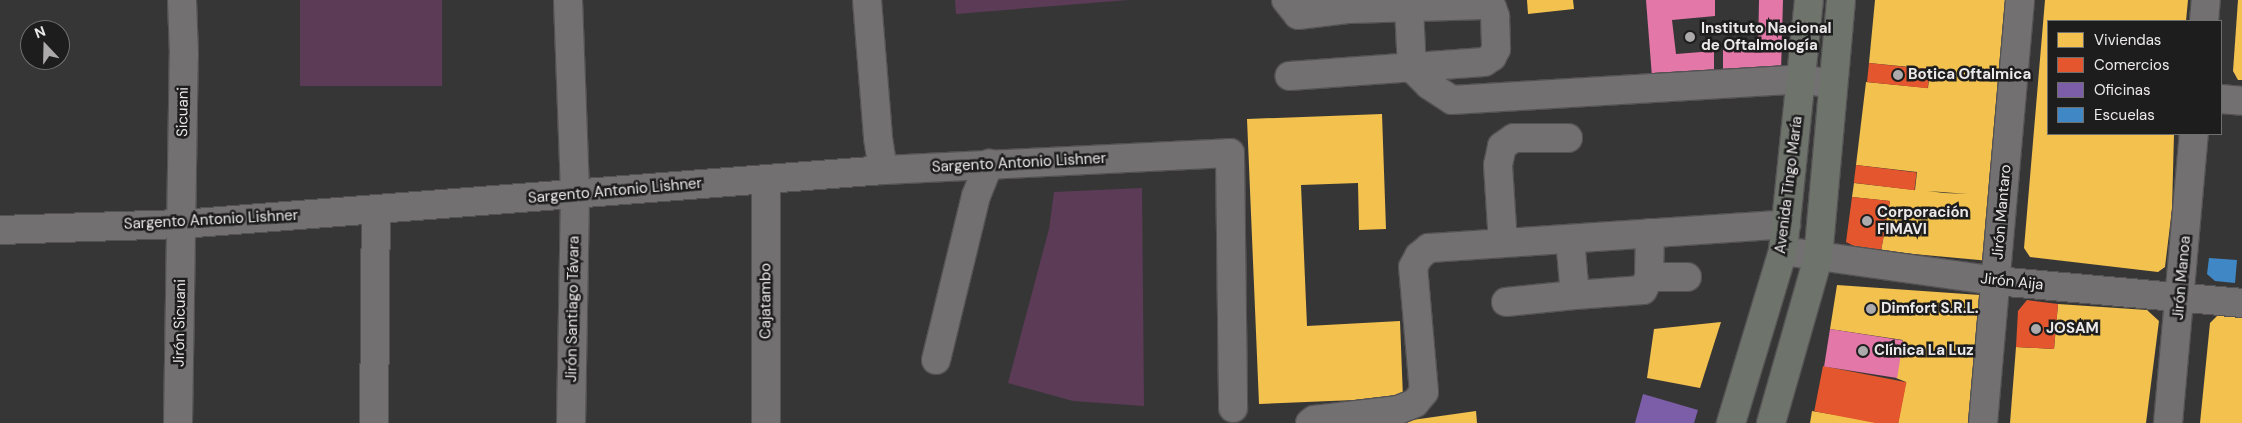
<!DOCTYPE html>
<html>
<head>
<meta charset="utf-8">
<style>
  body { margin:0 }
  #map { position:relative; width:2242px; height:423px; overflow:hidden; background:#373637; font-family:"DM Sans",sans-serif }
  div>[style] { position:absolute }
  .green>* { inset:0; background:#5c3b57; transform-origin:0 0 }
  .homes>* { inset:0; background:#f2c14e }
  .shops>* { inset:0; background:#e4572e; transform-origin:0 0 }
  .offices>* { inset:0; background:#7b5ea7 }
  .schools>* { inset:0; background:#3f88c5 }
  .health>* { inset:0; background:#e377a8; transform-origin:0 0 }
  .roads { filter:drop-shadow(1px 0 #545253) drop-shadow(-1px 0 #545253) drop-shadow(0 1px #545253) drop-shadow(0 -1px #545253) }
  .minor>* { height:28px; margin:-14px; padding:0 14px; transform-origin:14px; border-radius:14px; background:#727071 }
  .major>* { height:28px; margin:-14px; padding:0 14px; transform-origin:14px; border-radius:14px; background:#6e736c }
  .dots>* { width:14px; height:14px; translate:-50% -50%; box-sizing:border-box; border:2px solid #1e1d1e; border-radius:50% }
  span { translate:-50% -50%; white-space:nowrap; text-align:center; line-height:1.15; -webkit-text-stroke:5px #1e1d1e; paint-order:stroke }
  .poi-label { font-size:15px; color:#ebe9ea; font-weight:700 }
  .left { translate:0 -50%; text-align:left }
  .street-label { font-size:15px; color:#ebe9ea }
  .legend { position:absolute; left:2047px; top:20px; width:175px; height:115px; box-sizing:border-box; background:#1e1d1e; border:1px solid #706f70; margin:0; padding:6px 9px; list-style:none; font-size:15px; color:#ebe9ea }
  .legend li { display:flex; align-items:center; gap:10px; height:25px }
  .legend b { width:25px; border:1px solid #706f70 }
  .north { position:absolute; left:20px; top:20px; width:50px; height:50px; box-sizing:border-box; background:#1e1d1e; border:1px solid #706f70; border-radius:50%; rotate:339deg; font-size:14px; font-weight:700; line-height:20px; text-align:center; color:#ebe9ea }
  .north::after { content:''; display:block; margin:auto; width:18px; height:22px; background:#acaaab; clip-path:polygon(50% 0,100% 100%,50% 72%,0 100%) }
</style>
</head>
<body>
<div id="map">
  <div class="green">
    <i style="left:300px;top:0;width:142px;height:86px"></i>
    <i style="clip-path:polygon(955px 0,1128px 0,956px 14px)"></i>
    <i style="clip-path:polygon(1142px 188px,1144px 406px,1073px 401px,1008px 383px,1049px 229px,1054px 192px)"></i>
  </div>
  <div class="homes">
    <i style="clip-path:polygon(1527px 0,1573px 0,1574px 9px,1528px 14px)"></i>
    <i style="clip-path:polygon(evenodd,1875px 0,2013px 0,1990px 261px,1881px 251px,1890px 201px,1852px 197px,1854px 183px,1915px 190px,1917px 172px,1856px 165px,1866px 82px,1928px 88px,1930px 69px,1869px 63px,1875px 0,1928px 191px,1968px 194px,1944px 193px,1928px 191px)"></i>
    <i style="clip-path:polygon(2045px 0,2188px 0,2186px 21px,2048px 21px,2048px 134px,2174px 134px,2172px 209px,2165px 267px,2158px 272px,2030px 257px,2024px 248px)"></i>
    <i style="clip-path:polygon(2238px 0,2242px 0,2242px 80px,2238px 80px,2233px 71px)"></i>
    <i style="clip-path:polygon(1382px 114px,1386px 229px,1359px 230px,1358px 183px,1301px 185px,1307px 326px,1400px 321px,1403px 398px,1259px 404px,1247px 119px)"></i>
    <i style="clip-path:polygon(1837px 285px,1980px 295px,1971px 423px,1898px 423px,1906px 382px,1896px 378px,1903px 340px,1830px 329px)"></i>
    <i style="clip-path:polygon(2058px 304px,2147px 310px,2159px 321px,2146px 423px,2010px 423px,2016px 347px,2054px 349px)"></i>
    <i style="clip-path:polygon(2218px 315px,2242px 317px,2242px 423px,2200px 423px,2210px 323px)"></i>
    <i style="clip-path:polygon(1721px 322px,1700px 388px,1647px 378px,1654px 329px)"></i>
    <i style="clip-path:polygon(1476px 411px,1477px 423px,1398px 423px,1398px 422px)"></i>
    <i style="clip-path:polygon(1812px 411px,1879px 422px,1879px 423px,1810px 423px)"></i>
  </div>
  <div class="shops">
    <i style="left:1869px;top:63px;width:61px;height:19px;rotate:6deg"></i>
    <i style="left:1856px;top:165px;width:61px;height:18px;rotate:7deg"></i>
    <i style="clip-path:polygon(1852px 197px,1890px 201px,1881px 251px,1862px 250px,1846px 242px)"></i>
    <i style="clip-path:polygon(2027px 300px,2058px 304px,2054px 349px,2016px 347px,2018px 311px)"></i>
    <i style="left:1823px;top:366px;width:85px;height:46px;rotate:11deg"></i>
  </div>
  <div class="offices">
    <i style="clip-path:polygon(1643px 394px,1698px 410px,1694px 423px,1635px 423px)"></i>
  </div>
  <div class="schools">
    <i style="clip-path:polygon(2209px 258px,2237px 260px,2235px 283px,2215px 281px,2207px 274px)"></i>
  </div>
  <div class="health">
    <i style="clip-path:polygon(1646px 0,1715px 0,1715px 16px,1672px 20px,1676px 54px,1714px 51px,1714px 74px,1652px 77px)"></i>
    <i style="clip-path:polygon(1759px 0,1783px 0,1781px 71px,1723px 70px,1723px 50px,1758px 51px)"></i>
    <i style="left:1830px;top:329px;width:74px;height:38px;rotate:9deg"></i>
  </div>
  <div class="roads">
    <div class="minor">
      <i style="left:568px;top:0;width:195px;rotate:87.9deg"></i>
      <i style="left:575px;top:195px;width:228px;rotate:91deg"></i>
      <i style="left:867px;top:0;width:138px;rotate:85.4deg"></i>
      <i style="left:878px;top:138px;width:32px;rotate:81deg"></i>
      <i style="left:1286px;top:0;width:19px;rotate:51deg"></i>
      <i style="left:1298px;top:15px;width:50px;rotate:-6.8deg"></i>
      <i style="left:1348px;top:9px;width:137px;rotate:-1.7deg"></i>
      <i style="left:1485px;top:5px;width:8px;rotate:23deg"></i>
      <i style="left:1492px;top:8px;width:9px;rotate:69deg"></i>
      <i style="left:1495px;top:16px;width:33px;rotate:88deg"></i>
      <i style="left:1496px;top:49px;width:9px;rotate:117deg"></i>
      <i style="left:1492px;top:57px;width:9px;rotate:148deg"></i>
      <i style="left:1484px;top:62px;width:195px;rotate:175.9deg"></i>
      <i style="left:1409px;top:9px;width:59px;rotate:87.1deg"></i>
      <i style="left:1412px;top:68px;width:24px;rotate:45deg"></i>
      <i style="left:1429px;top:85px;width:27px;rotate:33deg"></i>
      <i style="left:1452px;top:100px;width:350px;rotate:-3.4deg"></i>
      <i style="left:1801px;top:79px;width:31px;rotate:9deg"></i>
      <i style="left:2204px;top:21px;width:21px;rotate:-85deg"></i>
      <i style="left:2221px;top:99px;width:21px;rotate:5deg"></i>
      <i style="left:766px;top:179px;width:244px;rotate:90deg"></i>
      <i style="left:0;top:230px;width:182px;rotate:-1.9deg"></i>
      <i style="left:182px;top:224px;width:703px;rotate:-4.4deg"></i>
      <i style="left:883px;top:170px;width:347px;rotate:-2.8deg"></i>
      <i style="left:1230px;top:153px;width:255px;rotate:89.3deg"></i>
      <i style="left:1570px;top:239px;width:56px;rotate:84.9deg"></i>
      <i style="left:1575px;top:295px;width:68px;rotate:-4.2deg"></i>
      <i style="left:1643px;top:290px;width:14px;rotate:-65deg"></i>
      <i style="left:1649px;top:277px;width:44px;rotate:-88.7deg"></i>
      <i style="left:1503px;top:243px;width:78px;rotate:-93.7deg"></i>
      <i style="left:1498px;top:165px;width:19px;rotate:-78deg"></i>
      <i style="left:1502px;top:146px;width:14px;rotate:-34deg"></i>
      <i style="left:1514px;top:138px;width:54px"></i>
      <i style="left:1783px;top:251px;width:215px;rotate:8deg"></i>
      <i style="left:1996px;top:281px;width:247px;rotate:5.1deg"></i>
      <i style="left:1649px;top:277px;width:38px"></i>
      <i style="left:1506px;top:302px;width:69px;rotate:-5.8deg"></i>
      <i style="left:936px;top:360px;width:169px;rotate:-76.3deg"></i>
      <i style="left:976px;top:196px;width:35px;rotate:-68deg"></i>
      <i style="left:178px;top:423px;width:368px;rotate:-89.1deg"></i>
      <i style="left:184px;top:55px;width:55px;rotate:-92.1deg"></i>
      <i style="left:374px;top:423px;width:213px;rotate:-89.5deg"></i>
      <i style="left:1310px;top:423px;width:5px;rotate:-37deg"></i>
      <i style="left:1314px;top:420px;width:85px;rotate:-6.8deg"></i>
      <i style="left:1398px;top:410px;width:18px;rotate:-22deg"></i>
      <i style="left:1415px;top:403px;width:14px;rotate:-51deg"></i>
      <i style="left:1424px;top:392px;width:125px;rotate:-95deg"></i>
      <i style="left:1413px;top:267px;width:13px;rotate:-61deg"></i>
      <i style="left:1419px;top:256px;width:13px;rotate:-39deg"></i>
      <i style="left:1429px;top:248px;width:358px;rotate:-3.8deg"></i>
      <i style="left:1983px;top:423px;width:425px;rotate:-85deg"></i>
      <i style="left:2168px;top:423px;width:290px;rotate:-84.9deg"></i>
    </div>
    <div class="major">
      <i style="left:1731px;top:423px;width:180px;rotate:-73.2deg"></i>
      <i style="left:1783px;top:251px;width:252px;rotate:-84.1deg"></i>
      <i style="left:1771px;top:423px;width:172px;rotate:-74.1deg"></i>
      <i style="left:1818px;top:258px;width:259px;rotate:-84.9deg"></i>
    </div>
  </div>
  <div class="dots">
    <i style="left:1690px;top:37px;background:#acaaab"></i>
    <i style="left:1898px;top:75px;background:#acaaab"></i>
    <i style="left:1867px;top:221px;background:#acaaab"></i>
    <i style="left:1871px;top:309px;background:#acaaab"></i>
    <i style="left:2036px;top:329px;background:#acaaab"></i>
    <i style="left:1863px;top:351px;background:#acaaab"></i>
  </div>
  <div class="poi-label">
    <span class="left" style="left:1701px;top:37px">Instituto Nacional<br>de Oftalmología</span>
    <span class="left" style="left:1908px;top:75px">Botica Oftalmica</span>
    <span class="left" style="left:1877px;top:221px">Corporación<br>FIMAVI</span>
    <span class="left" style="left:1881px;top:309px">Dimfort S.R.L.</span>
    <span class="left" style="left:2046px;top:329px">JOSAM</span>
    <span class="left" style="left:1874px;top:351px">Clínica La Luz</span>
  </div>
  <div class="street-label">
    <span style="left:183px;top:112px;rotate:-89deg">Sicuani</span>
    <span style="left:1019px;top:163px;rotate:-3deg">Sargento Antonio Lishner</span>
    <span style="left:1789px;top:185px;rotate:-83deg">Avenida Tingo María</span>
    <span style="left:615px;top:191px;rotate:-5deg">Sargento Antonio Lishner</span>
    <span style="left:2002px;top:212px;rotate:-85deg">Jirón Mantaro</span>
    <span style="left:211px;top:220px;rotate:-3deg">Sargento Antonio Lishner</span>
    <span style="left:2182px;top:278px;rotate:-85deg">Jirón Manoa</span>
    <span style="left:2012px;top:282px;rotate:6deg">Jirón Aija</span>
    <span style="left:766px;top:301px;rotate:-90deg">Cajatambo</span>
    <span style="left:573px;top:309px;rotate:-89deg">Jirón Santiago Távara</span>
    <span style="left:180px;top:323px;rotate:-89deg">Jirón Sicuani</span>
  </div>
  <ul class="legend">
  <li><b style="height:14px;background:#f2c14e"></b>Viviendas</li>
  <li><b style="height:14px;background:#e4572e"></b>Comercios</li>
  <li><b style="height:14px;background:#7b5ea7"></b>Oficinas</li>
  <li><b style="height:14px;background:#3f88c5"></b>Escuelas</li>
  </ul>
  <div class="north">N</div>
</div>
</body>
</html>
